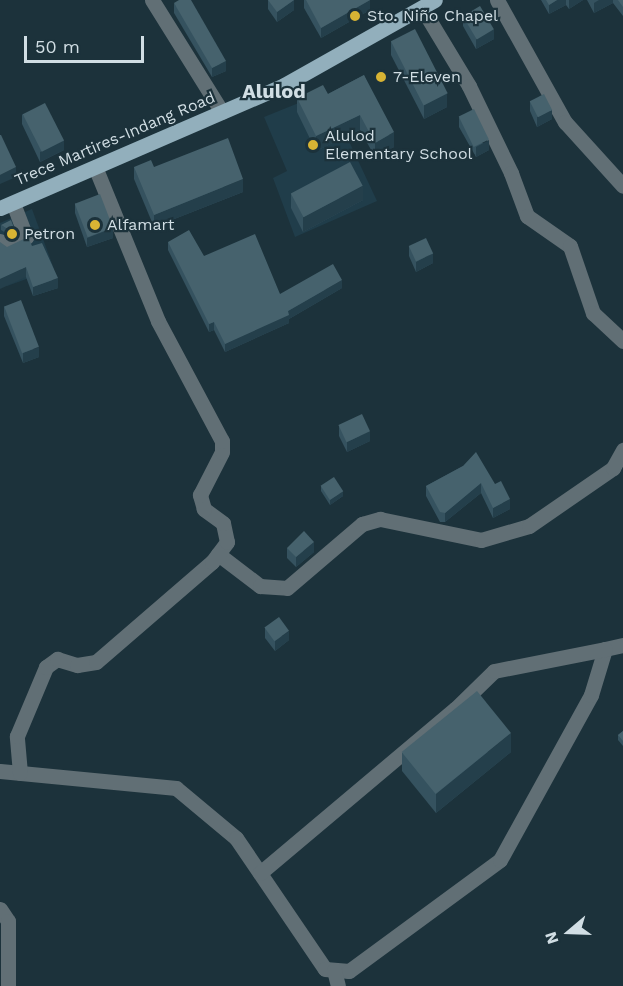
<!DOCTYPE html>
<html>
<head>
<meta charset="utf-8">
<style>
  body { margin:0 }
  #map { position:relative; width:623px; height:986px; overflow:hidden; background:#1c323b; font-family:"Work Sans",sans-serif }
  div>[style] { position:absolute }
  .built>* { inset:0; background:#203d4a }
  .minor>* { height:15px; margin:-7.5px; padding:0 7.5px; transform-origin:7.5px; border-radius:7.5px; background:#616f75 }
  .major>* { height:15px; margin:-7.5px; padding:0 7.5px; transform-origin:7.5px; border-radius:7.5px; background:#92afbc }
  .wall>* { inset:0; background:#35525f }
  .shaded-wall>* { inset:0; background:#243f4b }
  .building>* { inset:0; background:#46626d; transform-origin:0 0 }
  .dots>* { width:16px; height:16px; translate:-50% -50%; box-sizing:border-box; border:3px solid #1c323b; border-radius:50% }
  span { translate:-50% -50%; white-space:nowrap; text-align:center; line-height:1.15; -webkit-text-stroke:4.5px #1c323b; paint-order:stroke }
  .poi-label { font-size:16px; color:#d1dee4 }
  .left { translate:0 -50%; text-align:left }
  .street-label { font-size:16px; color:#d1dee4 }
  .quarter-label { font-size:20px; color:#d1dee4; font-weight:700 }
  .north { position:absolute; left:539px; top:902px; width:60px; height:60px; -webkit-text-stroke:4px #1c323b; paint-order:stroke; rotate:251deg; font-size:16px; font-weight:700; line-height:24px; text-align:center; color:#d1dee4 }
  .north::after { content:''; display:block; margin:auto; width:21px; height:27px; background:#d1dee4; clip-path:polygon(50% 0,100% 100%,50% 72%,0 100%) }
  .scale { position:absolute; left:24px; top:36px; width:120px; height:27px; box-sizing:border-box; border:3px solid #d1dee4; border-top:0; padding-left:8px; font-size:18px; line-height:21px; white-space:nowrap; color:#d1dee4; -webkit-text-stroke:4px #1c323b; paint-order:stroke }
</style>
</head>
<body>
<div id="map">
  <div class="built">
    <i style="clip-path:polygon(326px 92px,377px 201px,295px 237px,273px 178px,287px 171px,264px 117px)"></i>
    <i style="clip-path:polygon(32px 209px,54px 269px,7px 286px,0 269px,0 223px)"></i>
  </div>
  <div class="minor">
    <i style="left:152px;top:0;width:132px;rotate:58deg"></i>
    <i style="left:497px;top:0;width:140px;rotate:60.9deg"></i>
    <i style="left:565px;top:122px;width:86px;rotate:47.8deg"></i>
    <i style="left:422px;top:8px;width:91px;rotate:58.9deg"></i>
    <i style="left:469px;top:86px;width:97px;rotate:64.2deg"></i>
    <i style="left:511px;top:173px;width:46px;rotate:69.6deg"></i>
    <i style="left:527px;top:216px;width:52px;rotate:34.9deg"></i>
    <i style="left:570px;top:246px;width:71px;rotate:71.1deg"></i>
    <i style="left:593px;top:313px;width:41px;rotate:43deg"></i>
    <i style="left:0;top:241px;width:10px;rotate:37deg"></i>
    <i style="left:8px;top:247px;width:21px;rotate:-29deg"></i>
    <i style="left:26px;top:237px;width:36px;rotate:-111deg"></i>
    <i style="left:218px;top:554px;width:53px;rotate:37.3deg"></i>
    <i style="left:260px;top:586px;width:27px;rotate:4deg"></i>
    <i style="left:287px;top:588px;width:99px;rotate:-40.5deg"></i>
    <i style="left:362px;top:524px;width:19px;rotate:-16deg"></i>
    <i style="left:380px;top:519px;width:103px;rotate:11.7deg"></i>
    <i style="left:481px;top:540px;width:50px;rotate:-16.3deg"></i>
    <i style="left:529px;top:526px;width:102px;rotate:-34.6deg"></i>
    <i style="left:613px;top:468px;width:21px;rotate:-61deg"></i>
    <i style="left:0;top:771px;width:177px;rotate:5.5deg"></i>
    <i style="left:176px;top:788px;width:78px;rotate:39.8deg"></i>
    <i style="left:236px;top:838px;width:158px;rotate:55.8deg"></i>
    <i style="left:325px;top:969px;width:24px;rotate:5deg"></i>
    <i style="left:349px;top:971px;width:187px;rotate:-36.3deg"></i>
    <i style="left:500px;top:860px;width:188px;rotate:-61.1deg"></i>
    <i style="left:591px;top:695px;width:48px;rotate:-73.1deg"></i>
    <i style="left:605px;top:649px;width:18px;rotate:-13deg"></i>
    <i style="left:20px;top:773px;width:37px;rotate:-95deg"></i>
    <i style="left:17px;top:736px;width:75px;rotate:-67.2deg"></i>
    <i style="left:46px;top:667px;width:14px;rotate:-36deg"></i>
    <i style="left:57px;top:659px;width:21px;rotate:17deg"></i>
    <i style="left:77px;top:665px;width:19px;rotate:-9deg"></i>
    <i style="left:96px;top:662px;width:153px;rotate:-40.8deg"></i>
    <i style="left:212px;top:562px;width:25px;rotate:-53deg"></i>
    <i style="left:227px;top:542px;width:19px;rotate:-102deg"></i>
    <i style="left:223px;top:523px;width:24px;rotate:-144deg"></i>
    <i style="left:204px;top:509px;width:15px;rotate:-106deg"></i>
    <i style="left:200px;top:495px;width:48px;rotate:-62.9deg"></i>
    <i style="left:222px;top:452px;width:11px;rotate:-90deg"></i>
    <i style="left:222px;top:441px;width:136px;rotate:-118.1deg"></i>
    <i style="left:158px;top:321px;width:166px;rotate:-112.2deg"></i>
    <i style="left:260px;top:873px;width:255px;rotate:-40.1deg"></i>
    <i style="left:455px;top:709px;width:54px;rotate:-44.3deg"></i>
    <i style="left:494px;top:671px;width:113px;rotate:-11.2deg"></i>
    <i style="left:0;top:909px;width:14px;rotate:56deg"></i>
    <i style="left:8px;top:921px;width:65px;rotate:90deg"></i>
    <i style="left:334px;top:970px;width:16px;rotate:76deg"></i>
  </div>
  <div class="major">
    <i style="left:0;top:208px;width:309px;rotate:-23.4deg"></i>
    <i style="left:284px;top:85px;width:173px;rotate:-29.4deg"></i>
  </div>
  <div class="wall">
    <i style="clip-path:polygon(268px 0,294px 0,294px 10px,277px 22px,268px 9px)"></i>
    <i style="clip-path:polygon(304px 0,370px 0,370px 10px,321px 38px,304px 8px)"></i>
    <i style="clip-path:polygon(541px 0,583px 0,569px 9px,566px 5px,549px 14px)"></i>
    <i style="clip-path:polygon(587px 0,623px 0,623px 16px,613px 3px,594px 13px)"></i>
    <i style="clip-path:polygon(174px 3px,226px 71px,212px 77px,174px 13px)"></i>
    <i style="clip-path:polygon(463px 16px,494px 39px,476px 49px,463px 26px)"></i>
    <i style="clip-path:polygon(391px 41px,447px 107px,424px 119px,391px 55px)"></i>
    <i style="clip-path:polygon(364px 75px,394px 147px,375px 157px,360px 130px,316px 151px,297px 112px,297px 98px,328px 94px)"></i>
    <i style="clip-path:polygon(530px 101px,552px 119px,537px 127px,530px 111px)"></i>
    <i style="clip-path:polygon(22px 114px,64px 150px,40px 162px,22px 124px)"></i>
    <i style="clip-path:polygon(459px 117px,489px 150px,476px 157px,459px 127px)"></i>
    <i style="clip-path:polygon(134px 167px,154px 167px,243px 192px,154px 227px,134px 179px)"></i>
    <i style="clip-path:polygon(291px 194px,363px 200px,303px 232px,291px 208px)"></i>
    <i style="clip-path:polygon(75px 203px,113px 238px,87px 247px,75px 213px)"></i>
    <i style="clip-path:polygon(1px 225px,14px 233px,9px 235px,1px 230px)"></i>
    <i style="clip-path:polygon(168px 242px,204px 256px,280px 294px,342px 288px,289px 319px,289px 323px,225px 352px,214px 330px,209px 332px,168px 250px)"></i>
    <i style="clip-path:polygon(32px 246px,58px 288px,33px 296px,26px 277px,7px 247px)"></i>
    <i style="clip-path:polygon(409px 246px,433px 263px,416px 272px,409px 256px)"></i>
    <i style="clip-path:polygon(4px 306px,39px 357px,23px 363px,4px 316px)"></i>
    <i style="clip-path:polygon(339px 426px,370px 441px,347px 452px,339px 436px)"></i>
    <i style="clip-path:polygon(463px 466px,510px 509px,493px 518px,481px 493px,445px 522px,440px 522px,426px 496px,426px 486px)"></i>
    <i style="clip-path:polygon(321px 486px,343px 496px,330px 505px,321px 491px)"></i>
    <i style="clip-path:polygon(287px 548px,314px 552px,296px 567px,287px 558px)"></i>
    <i style="clip-path:polygon(265px 628px,289px 640px,275px 651px,265px 638px)"></i>
    <i style="clip-path:polygon(623px 731px,623px 746px,618px 740px,618px 735px)"></i>
    <i style="clip-path:polygon(511px 752px,436px 813px,402px 771px,402px 753px)"></i>
  </div>
  <div class="shaded-wall">
    <i style="clip-path:polygon(294px 0,294px 10px,277px 22px,277px 12px)"></i>
    <i style="clip-path:polygon(370px 0,370px 10px,321px 38px,321px 28px)"></i>
    <i style="clip-path:polygon(557px 0,566px 0,566px 5px,549px 14px,549px 5px)"></i>
    <i style="clip-path:polygon(569px 0,583px 0,569px 9px)"></i>
    <i style="clip-path:polygon(599px 0,613px 0,613px 3px,594px 13px,594px 3px)"></i>
    <i style="clip-path:polygon(494px 29px,494px 39px,476px 49px,476px 39px)"></i>
    <i style="clip-path:polygon(226px 61px,226px 71px,212px 77px,212px 68px)"></i>
    <i style="clip-path:polygon(447px 93px,447px 107px,424px 119px,424px 105px)"></i>
    <i style="clip-path:polygon(552px 110px,552px 119px,537px 127px,537px 117px)"></i>
    <i style="clip-path:polygon(360px 115px,360px 130px,316px 151px,316px 136px)"></i>
    <i style="clip-path:polygon(394px 132px,394px 147px,375px 157px,375px 143px)"></i>
    <i style="clip-path:polygon(64px 140px,64px 150px,40px 162px,40px 152px)"></i>
    <i style="clip-path:polygon(489px 140px,489px 150px,476px 157px,476px 147px)"></i>
    <i style="clip-path:polygon(16px 167px,16px 177px,0 184px,0 175px)"></i>
    <i style="clip-path:polygon(243px 179px,243px 192px,154px 227px,154px 215px)"></i>
    <i style="clip-path:polygon(363px 186px,363px 200px,303px 232px,303px 217px)"></i>
    <i style="clip-path:polygon(14px 228px,14px 233px,9px 235px,9px 230px)"></i>
    <i style="clip-path:polygon(113px 228px,113px 238px,87px 247px,87px 238px)"></i>
    <i style="clip-path:polygon(433px 253px,433px 263px,416px 272px,416px 262px)"></i>
    <i style="clip-path:polygon(26px 267px,26px 277px,0 289px,0 279px)"></i>
    <i style="clip-path:polygon(58px 278px,58px 288px,33px 296px,33px 287px)"></i>
    <i style="clip-path:polygon(342px 280px,342px 288px,289px 319px,289px 323px,225px 352px,225px 344px,288px 311px)"></i>
    <i style="clip-path:polygon(214px 322px,214px 330px,209px 332px,209px 324px)"></i>
    <i style="clip-path:polygon(39px 347px,39px 357px,23px 363px,23px 353px)"></i>
    <i style="clip-path:polygon(370px 431px,370px 441px,347px 452px,347px 442px)"></i>
    <i style="clip-path:polygon(481px 483px,481px 493px,445px 522px,445px 513px)"></i>
    <i style="clip-path:polygon(343px 491px,343px 496px,330px 505px,330px 500px)"></i>
    <i style="clip-path:polygon(510px 499px,510px 509px,493px 518px,493px 508px)"></i>
    <i style="clip-path:polygon(314px 542px,314px 552px,296px 567px,296px 557px)"></i>
    <i style="clip-path:polygon(289px 631px,289px 640px,275px 651px,275px 641px)"></i>
    <i style="clip-path:polygon(511px 733px,511px 752px,436px 813px,436px 794px)"></i>
  </div>
  <div class="building">
    <i style="clip-path:polygon(179px 0,191px 0,226px 61px,212px 68px,174px 3px)"></i>
    <i style="clip-path:polygon(268px 0,294px 0,277px 12px)"></i>
    <i style="clip-path:polygon(306px 0,370px 0,321px 28px)"></i>
    <i style="clip-path:polygon(546px 0,557px 0,549px 5px)"></i>
    <i style="clip-path:polygon(618px 0,623px 0,623px 7px)"></i>
    <i style="left:480px;top:6px;width:27px;height:20px;rotate:59deg"></i>
    <i style="left:415px;top:29px;width:72px;height:27px;rotate:63deg"></i>
    <i style="clip-path:polygon(364px 75px,394px 132px,375px 143px,360px 115px,316px 136px,297px 98px,323px 85px,328px 94px)"></i>
    <i style="left:544px;top:94px;width:18px;height:16px;rotate:63deg"></i>
    <i style="left:45px;top:103px;width:42px;height:25px;rotate:63deg"></i>
    <i style="left:474px;top:109px;width:34px;height:17px;rotate:64deg"></i>
    <i style="clip-path:polygon(0 135px,1px 135px,16px 167px,0 175px)"></i>
    <i style="clip-path:polygon(228px 138px,243px 179px,154px 215px,134px 167px,151px 160px,154px 167px)"></i>
    <i style="left:350px;top:162px;width:27px;height:67px;rotate:62deg"></i>
    <i style="left:100px;top:194px;width:36px;height:27px;rotate:69deg"></i>
    <i style="clip-path:polygon(11px 220px,14px 228px,9px 230px,1px 225px)"></i>
    <i style="clip-path:polygon(189px 230px,204px 256px,255px 234px,280px 294px,333px 264px,342px 280px,288px 311px,289px 315px,225px 344px,214px 322px,209px 324px,168px 242px)"></i>
    <i style="clip-path:polygon(28px 237px,32px 246px,42px 243px,58px 278px,33px 287px,26px 267px,0 279px,0 242px,7px 247px)"></i>
    <i style="left:426px;top:238px;width:17px;height:19px;rotate:65deg"></i>
    <i style="left:21px;top:300px;width:50px;height:18px;rotate:69deg"></i>
    <i style="left:362px;top:414px;width:19px;height:26px;rotate:65deg"></i>
    <i style="clip-path:polygon(476px 452px,495px 484px,501px 481px,510px 499px,493px 508px,481px 483px,445px 513px,440px 512px,426px 486px,463px 466px)"></i>
    <i style="left:334px;top:477px;width:17px;height:16px;rotate:57deg"></i>
    <i style="clip-path:polygon(304px 531px,314px 542px,296px 557px,287px 548px)"></i>
    <i style="left:279px;top:617px;width:17px;height:18px;rotate:54deg"></i>
    <i style="left:477px;top:691px;width:54px;height:97px;rotate:51deg"></i>
    <i style="clip-path:polygon(623px 731px,623px 741px,618px 735px)"></i>
  </div>
  <div class="dots">
    <i style="left:355px;top:16px;background:#d8b434"></i>
    <i style="left:381px;top:77px;background:#d8b434"></i>
    <i style="left:313px;top:145px;background:#d8b434"></i>
    <i style="left:95px;top:225px;background:#d8b434"></i>
    <i style="left:12px;top:234px;background:#d8b434"></i>
  </div>
  <div class="poi-label">
    <span class="left" style="left:367px;top:16px">Sto. Niño Chapel</span>
    <span class="left" style="left:393px;top:77px">7-Eleven</span>
    <span class="left" style="left:325px;top:145px">Alulod<br>Elementary School</span>
    <span class="left" style="left:107px;top:225px">Alfamart</span>
    <span class="left" style="left:24px;top:234px">Petron</span>
  </div>
  <div class="street-label">
    <span style="left:115px;top:139px;rotate:-23deg">Trece Martires-Indang Road</span>
  </div>
  <div class="quarter-label">
    <span style="left:274px;top:91px">Alulod</span>
  </div>
  <div class="north">N</div>
  <div class="scale">50 m</div>
</div>
</body>
</html>
